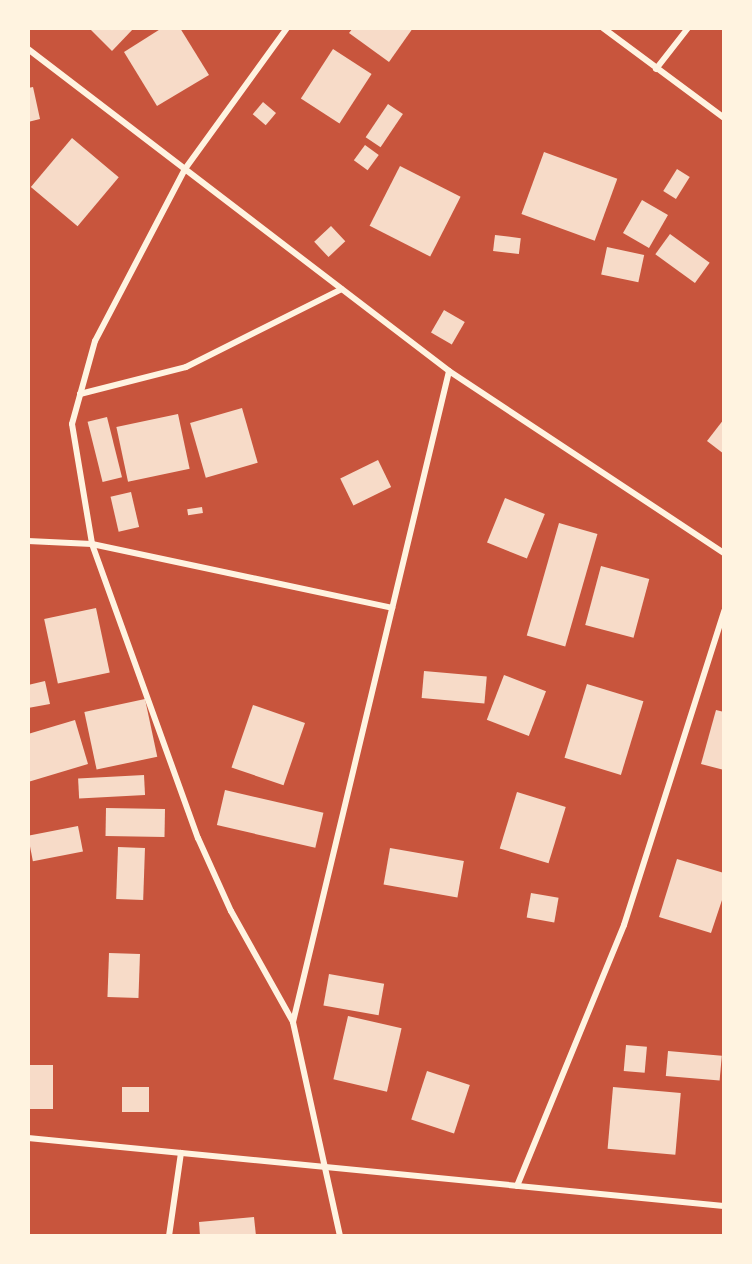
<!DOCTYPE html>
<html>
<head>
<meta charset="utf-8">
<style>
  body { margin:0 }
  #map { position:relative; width:752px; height:1264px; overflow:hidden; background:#c8553d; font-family:Cabin,sans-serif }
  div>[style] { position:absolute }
  .building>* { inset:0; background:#f7dbc8; transform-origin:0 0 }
  .minor>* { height:6px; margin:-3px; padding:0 3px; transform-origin:3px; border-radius:3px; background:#fff3e0 }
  span { translate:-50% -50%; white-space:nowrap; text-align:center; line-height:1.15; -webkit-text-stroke:4.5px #fff3e0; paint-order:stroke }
  .frame { position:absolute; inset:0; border:30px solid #fff3e0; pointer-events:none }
</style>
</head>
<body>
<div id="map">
  <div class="building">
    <i style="clip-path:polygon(89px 28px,134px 28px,112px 51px)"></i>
    <i style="clip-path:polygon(162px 28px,180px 28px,209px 75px,157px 106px,124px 52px)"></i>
    <i style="clip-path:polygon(353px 28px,413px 28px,389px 62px,349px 33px)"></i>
    <i style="left:333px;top:49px;width:46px;height:59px;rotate:33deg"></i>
    <i style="clip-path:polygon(33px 87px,40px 119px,28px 122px,28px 88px)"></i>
    <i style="left:263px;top:102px;width:17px;height:16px;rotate:40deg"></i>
    <i style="left:388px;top:104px;width:18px;height:40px;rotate:34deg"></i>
    <i style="left:72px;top:138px;width:61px;height:64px;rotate:40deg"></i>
    <i style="left:365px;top:145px;width:17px;height:19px;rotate:36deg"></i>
    <i style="left:544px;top:152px;width:78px;height:66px;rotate:20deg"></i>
    <i style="left:400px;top:166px;width:68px;height:67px;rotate:27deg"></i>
    <i style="left:677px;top:169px;width:15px;height:26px;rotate:32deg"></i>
    <i style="left:642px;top:200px;width:30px;height:38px;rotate:30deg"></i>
    <i style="left:331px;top:226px;width:21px;height:23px;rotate:47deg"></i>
    <i style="left:670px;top:234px;width:49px;height:25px;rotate:36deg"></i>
    <i style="left:495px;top:235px;width:26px;height:16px;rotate:7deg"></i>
    <i style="left:607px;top:247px;width:38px;height:28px;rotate:12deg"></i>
    <i style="left:444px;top:310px;width:24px;height:26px;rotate:30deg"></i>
    <i style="left:242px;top:408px;width:57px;height:54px;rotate:74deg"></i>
    <i style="left:178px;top:414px;width:56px;height:63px;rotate:78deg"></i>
    <i style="left:107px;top:417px;width:62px;height:20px;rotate:76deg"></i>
    <i style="clip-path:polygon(724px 419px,724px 454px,707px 441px)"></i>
    <i style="left:378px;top:460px;width:30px;height:42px;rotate:64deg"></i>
    <i style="left:131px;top:492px;width:36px;height:21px;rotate:77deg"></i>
    <i style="left:505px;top:498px;width:43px;height:48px;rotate:22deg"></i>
    <i style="left:202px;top:507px;width:6px;height:15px;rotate:81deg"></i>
    <i style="left:559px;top:523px;width:40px;height:117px;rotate:16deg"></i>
    <i style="left:601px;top:566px;width:50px;height:61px;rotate:15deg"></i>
    <i style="left:96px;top:608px;width:66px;height:53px;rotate:78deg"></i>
    <i style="left:424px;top:671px;width:63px;height:27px;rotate:5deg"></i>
    <i style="left:504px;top:675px;width:45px;height:48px;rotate:21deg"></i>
    <i style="clip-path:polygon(45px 681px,50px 704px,28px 708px,28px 685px)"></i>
    <i style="left:587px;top:684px;width:59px;height:77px;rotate:17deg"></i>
    <i style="left:145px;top:699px;width:59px;height:62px;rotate:78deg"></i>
    <i style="left:253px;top:705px;width:55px;height:66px;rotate:19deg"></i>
    <i style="clip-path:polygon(716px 710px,724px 712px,724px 770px,701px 764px)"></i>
    <i style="clip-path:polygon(75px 720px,88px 764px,28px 782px,28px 734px)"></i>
    <i style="left:144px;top:775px;width:20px;height:66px;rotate:87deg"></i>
    <i style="left:225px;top:790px;width:101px;height:36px;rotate:13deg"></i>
    <i style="left:517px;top:792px;width:51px;height:59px;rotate:17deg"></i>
    <i style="left:106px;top:808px;width:59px;height:28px;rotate:1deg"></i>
    <i style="left:78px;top:826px;width:26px;height:51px;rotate:79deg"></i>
    <i style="left:118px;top:847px;width:27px;height:52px;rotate:2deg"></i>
    <i style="left:390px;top:848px;width:75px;height:37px;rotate:10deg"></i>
    <i style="clip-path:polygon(677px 859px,724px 873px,724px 894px,711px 933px,659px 917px)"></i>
    <i style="left:531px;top:893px;width:28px;height:25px;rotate:10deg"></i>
    <i style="left:109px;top:953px;width:31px;height:44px;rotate:2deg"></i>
    <i style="left:329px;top:974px;width:56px;height:32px;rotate:10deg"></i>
    <i style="left:348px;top:1016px;width:55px;height:65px;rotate:13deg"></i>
    <i style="left:626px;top:1045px;width:21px;height:26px;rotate:5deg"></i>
    <i style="left:668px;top:1051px;width:54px;height:25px;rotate:5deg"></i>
    <i style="left:28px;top:1065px;width:25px;height:44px"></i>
    <i style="left:427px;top:1071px;width:45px;height:51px;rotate:18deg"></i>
    <i style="left:122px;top:1087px;width:27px;height:25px"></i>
    <i style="left:613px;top:1087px;width:68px;height:62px;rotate:5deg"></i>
    <i style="clip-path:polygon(254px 1217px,256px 1236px,200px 1236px,199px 1222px)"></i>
  </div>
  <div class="minor">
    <i style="left:287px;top:28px;width:174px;rotate:125.9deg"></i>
    <i style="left:185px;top:169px;width:194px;rotate:117.6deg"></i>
    <i style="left:95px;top:341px;width:86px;rotate:105.5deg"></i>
    <i style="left:72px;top:424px;width:122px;rotate:80.5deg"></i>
    <i style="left:92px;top:544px;width:313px;rotate:70.2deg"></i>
    <i style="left:198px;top:838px;width:80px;rotate:65.7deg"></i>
    <i style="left:231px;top:911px;width:127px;rotate:60.8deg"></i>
    <i style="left:603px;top:28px;width:151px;rotate:36.6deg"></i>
    <i style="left:28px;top:49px;width:530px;rotate:37.41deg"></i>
    <i style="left:449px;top:371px;width:330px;rotate:33.5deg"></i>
    <i style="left:656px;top:69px;width:52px;rotate:-52deg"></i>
    <i style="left:80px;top:394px;width:109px;rotate:-14.3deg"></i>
    <i style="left:186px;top:367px;width:174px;rotate:-26.6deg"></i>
    <i style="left:28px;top:541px;width:64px;rotate:2.7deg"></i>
    <i style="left:92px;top:544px;width:307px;rotate:12deg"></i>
    <i style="left:28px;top:1138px;width:699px;rotate:5.58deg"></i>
    <i style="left:517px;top:1186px;width:282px;rotate:-67.7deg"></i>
    <i style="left:624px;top:925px;width:330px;rotate:-72.3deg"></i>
    <i style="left:169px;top:1236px;width:84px;rotate:-81.8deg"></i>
    <i style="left:340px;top:1236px;width:219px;rotate:-102.4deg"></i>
    <i style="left:293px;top:1022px;width:669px;rotate:-76.52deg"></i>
  </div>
  <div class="frame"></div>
</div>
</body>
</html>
